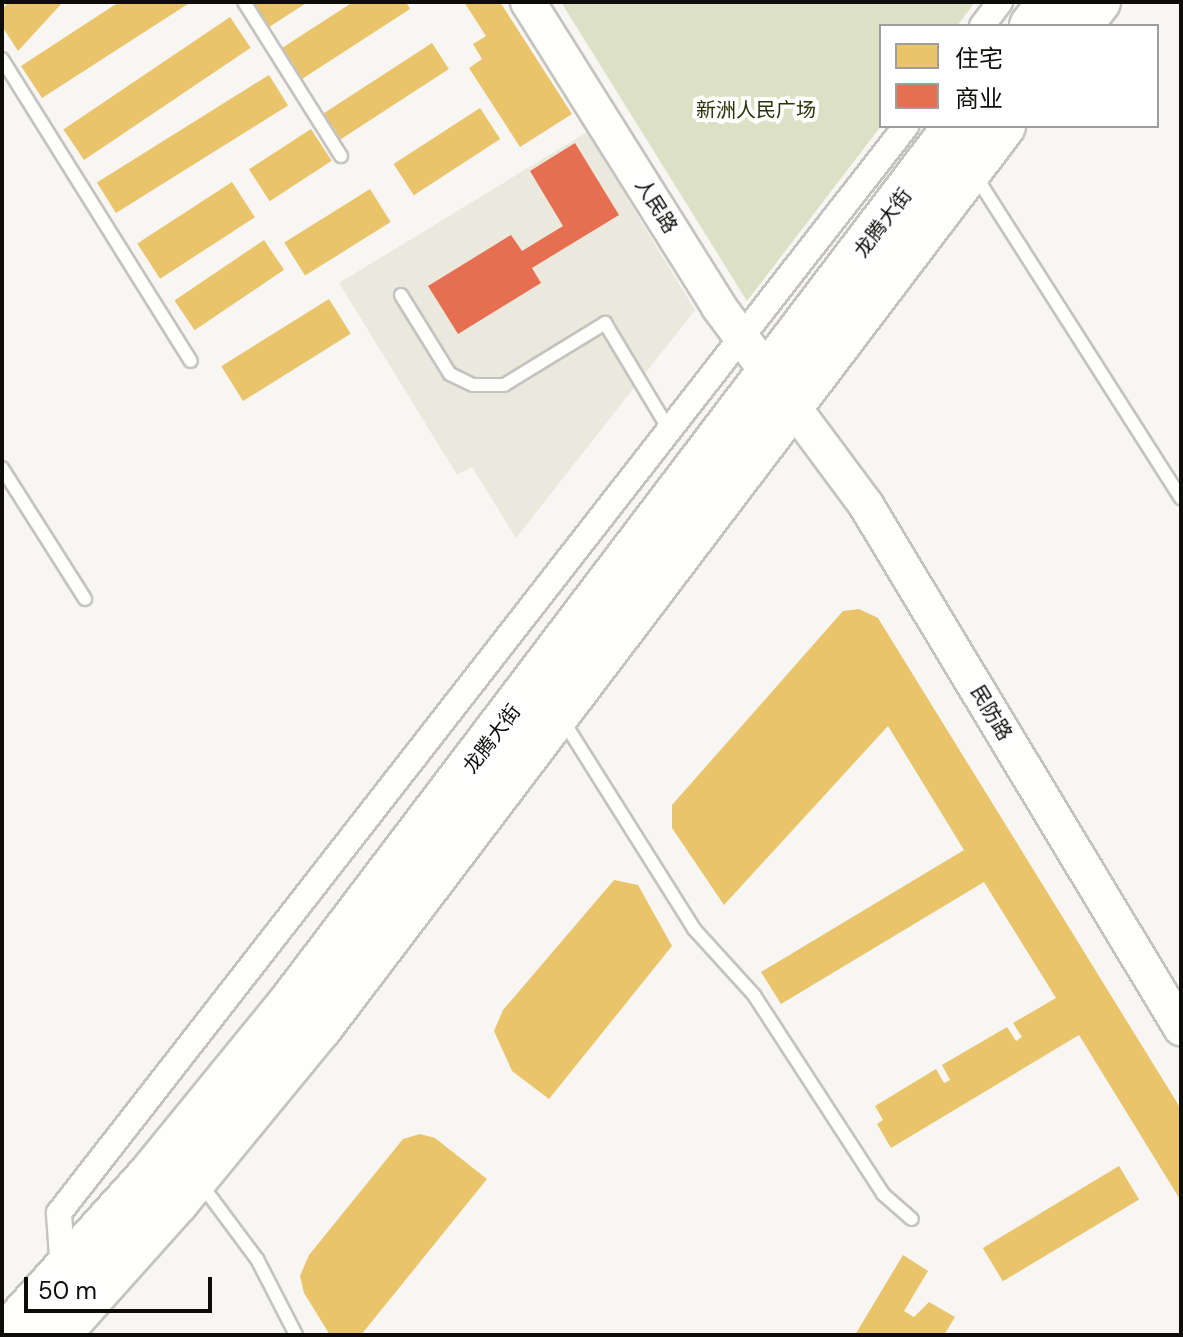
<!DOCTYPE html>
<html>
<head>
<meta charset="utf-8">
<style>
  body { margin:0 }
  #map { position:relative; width:1183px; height:1337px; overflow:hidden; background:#f7f6f2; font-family:"DM Sans","Noto Sans SC",sans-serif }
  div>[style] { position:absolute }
  .built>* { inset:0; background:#ebe8de }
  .green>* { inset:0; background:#dce0c4 }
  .homes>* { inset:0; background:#e9c46a; transform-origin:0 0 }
  .shops>* { inset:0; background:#e76f51 }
  .roads { filter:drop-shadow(2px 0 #c4c3bf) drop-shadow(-2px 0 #c4c3bf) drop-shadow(0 2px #c4c3bf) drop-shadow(0 -2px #c4c3bf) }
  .lane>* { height:12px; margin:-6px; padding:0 6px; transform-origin:6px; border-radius:6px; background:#fefefd }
  .street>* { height:24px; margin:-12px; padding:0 12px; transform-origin:12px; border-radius:12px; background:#fefefd }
  .secondary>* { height:34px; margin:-17px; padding:0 17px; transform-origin:17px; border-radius:17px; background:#fefefd }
  .highway>* { height:44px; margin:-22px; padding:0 22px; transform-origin:22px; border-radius:22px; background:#fefefd }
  span { translate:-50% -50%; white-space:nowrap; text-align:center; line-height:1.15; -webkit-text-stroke:8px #fff; paint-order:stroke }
  .park-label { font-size:20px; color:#2d3207 }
  .street-label { font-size:20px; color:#0d0c09 }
  .frame { position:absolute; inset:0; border:4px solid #0d0c09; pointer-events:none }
  .legend { position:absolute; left:879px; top:24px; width:280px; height:104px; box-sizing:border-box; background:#fff; border:2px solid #9e9e9d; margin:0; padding:10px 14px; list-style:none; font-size:24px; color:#0d0c09 }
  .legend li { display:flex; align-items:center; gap:16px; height:40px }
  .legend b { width:40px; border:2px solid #9e9e9d }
  .scale { position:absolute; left:24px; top:1277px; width:188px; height:36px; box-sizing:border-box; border:4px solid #0d0c09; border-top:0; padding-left:10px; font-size:24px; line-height:28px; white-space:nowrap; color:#0d0c09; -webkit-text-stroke:6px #fff; paint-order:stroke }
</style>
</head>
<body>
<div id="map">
  <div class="built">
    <i style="clip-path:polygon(587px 132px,695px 310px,516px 538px,472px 467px,457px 475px,339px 283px)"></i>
  </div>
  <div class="green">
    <i style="clip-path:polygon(561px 2px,975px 2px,957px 26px,881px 26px,881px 126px,747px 301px)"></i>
  </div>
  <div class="homes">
    <i style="clip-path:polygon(9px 2px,63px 2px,18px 51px,2px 26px,2px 9px)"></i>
    <i style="clip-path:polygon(119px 2px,191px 2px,42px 98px,21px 66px)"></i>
    <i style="clip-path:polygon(253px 2px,308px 2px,269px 27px)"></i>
    <i style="clip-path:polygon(353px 2px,406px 2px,410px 9px,302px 79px,282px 48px)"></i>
    <i style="clip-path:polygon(464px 2px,500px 2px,572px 114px,520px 147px,469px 68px,482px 59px,473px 44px,486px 36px)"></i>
    <i style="left:230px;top:17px;width:37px;height:201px;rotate:56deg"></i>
    <i style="left:432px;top:43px;width:31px;height:129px;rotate:57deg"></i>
    <i style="left:269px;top:75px;width:36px;height:203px;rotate:58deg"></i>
    <i style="left:480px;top:108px;width:37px;height:103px;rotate:57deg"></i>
    <i style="left:311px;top:129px;width:38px;height:74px;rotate:57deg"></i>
    <i style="left:232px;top:182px;width:42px;height:113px;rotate:57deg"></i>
    <i style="left:370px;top:189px;width:39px;height:101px;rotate:58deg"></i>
    <i style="left:264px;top:240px;width:36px;height:108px;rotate:56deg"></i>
    <i style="left:329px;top:299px;width:41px;height:127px;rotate:58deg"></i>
    <i style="clip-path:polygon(859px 609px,878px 618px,1181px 1109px,1181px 1201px,1079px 1035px,891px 1148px,877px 1124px,883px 1120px,875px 1106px,936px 1069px,944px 1083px,950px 1080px,942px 1065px,1007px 1027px,1016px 1041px,1022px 1037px,1013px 1023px,1056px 998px,984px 882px,781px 1004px,761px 972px,964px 850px,888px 726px,724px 905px,672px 828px,672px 805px,843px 611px)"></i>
    <i style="clip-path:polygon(614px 880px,638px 885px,672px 946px,549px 1099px,512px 1071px,494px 1031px,503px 1010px)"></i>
    <i style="clip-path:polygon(420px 1134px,435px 1138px,487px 1179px,361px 1335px,330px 1335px,304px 1293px,300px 1276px,309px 1255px,403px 1139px)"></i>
    <i style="left:1119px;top:1166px;width:39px;height:159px;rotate:59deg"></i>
    <i style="clip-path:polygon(903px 1255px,928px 1271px,904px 1311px,914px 1317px,929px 1302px,955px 1317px,944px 1335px,855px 1335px)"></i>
  </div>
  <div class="shops">
    <i style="clip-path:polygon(575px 143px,619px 215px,532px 268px,541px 283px,458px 334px,428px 286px,511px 235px,522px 251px,563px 226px,530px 171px)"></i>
  </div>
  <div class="roads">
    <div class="lane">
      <i style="left:244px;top:2px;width:182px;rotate:57.8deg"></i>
      <i style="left:2px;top:59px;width:356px;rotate:58deg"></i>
      <i style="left:975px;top:175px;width:383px;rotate:57.5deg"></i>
      <i style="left:401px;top:295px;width:93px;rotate:58.2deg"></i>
      <i style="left:450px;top:374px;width:25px;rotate:26deg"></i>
      <i style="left:473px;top:385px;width:31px"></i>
      <i style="left:504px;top:385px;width:119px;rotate:-31.5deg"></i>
      <i style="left:605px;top:323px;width:128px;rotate:59deg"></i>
      <i style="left:2px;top:468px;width:155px;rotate:57.6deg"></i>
      <i style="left:562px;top:719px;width:248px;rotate:57.8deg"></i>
      <i style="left:694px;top:929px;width:89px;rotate:47.7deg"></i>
      <i style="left:754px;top:995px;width:237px;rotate:57deg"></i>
      <i style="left:883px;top:1194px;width:38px;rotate:41deg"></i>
      <i style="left:201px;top:1184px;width:94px;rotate:53.3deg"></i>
      <i style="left:257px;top:1259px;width:85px;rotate:62.8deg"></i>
    </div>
    <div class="street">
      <i style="left:982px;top:26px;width:30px;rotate:-53deg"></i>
      <i style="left:63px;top:1272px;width:59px;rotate:-93.9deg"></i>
      <i style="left:59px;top:1213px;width:1378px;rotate:-52.07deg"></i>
    </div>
    <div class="secondary">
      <i style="left:528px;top:2px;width:360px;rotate:57.9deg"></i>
      <i style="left:719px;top:307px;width:247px;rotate:53.4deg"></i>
      <i style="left:866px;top:505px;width:611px;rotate:58.94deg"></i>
    </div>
    <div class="highway">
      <i style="left:1032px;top:26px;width:31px;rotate:-52deg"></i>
      <i style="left:1079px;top:26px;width:31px;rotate:-52deg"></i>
      <i style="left:6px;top:1335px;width:212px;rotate:-47.9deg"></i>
      <i style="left:148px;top:1178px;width:225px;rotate:-50.8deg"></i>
      <i style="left:290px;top:1004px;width:1102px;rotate:-52.82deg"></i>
      <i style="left:57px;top:1335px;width:178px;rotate:-48.2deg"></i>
      <i style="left:176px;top:1202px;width:227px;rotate:-50.6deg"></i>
      <i style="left:320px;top:1027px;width:1131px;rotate:-52.84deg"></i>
    </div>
  </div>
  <div class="park-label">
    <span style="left:756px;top:110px">新洲人民广场</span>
  </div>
  <div class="street-label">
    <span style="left:656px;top:206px;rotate:58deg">人民路</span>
    <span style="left:883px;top:223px;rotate:-53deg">龙腾大街</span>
    <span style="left:991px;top:713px;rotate:59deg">民防路</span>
    <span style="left:492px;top:739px;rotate:-53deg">龙腾大街</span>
  </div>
  <div class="frame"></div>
  <ul class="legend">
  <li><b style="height:22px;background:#e9c46a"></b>住宅</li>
  <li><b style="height:22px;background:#e76f51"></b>商业</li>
  </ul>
  <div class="scale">50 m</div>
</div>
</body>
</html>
